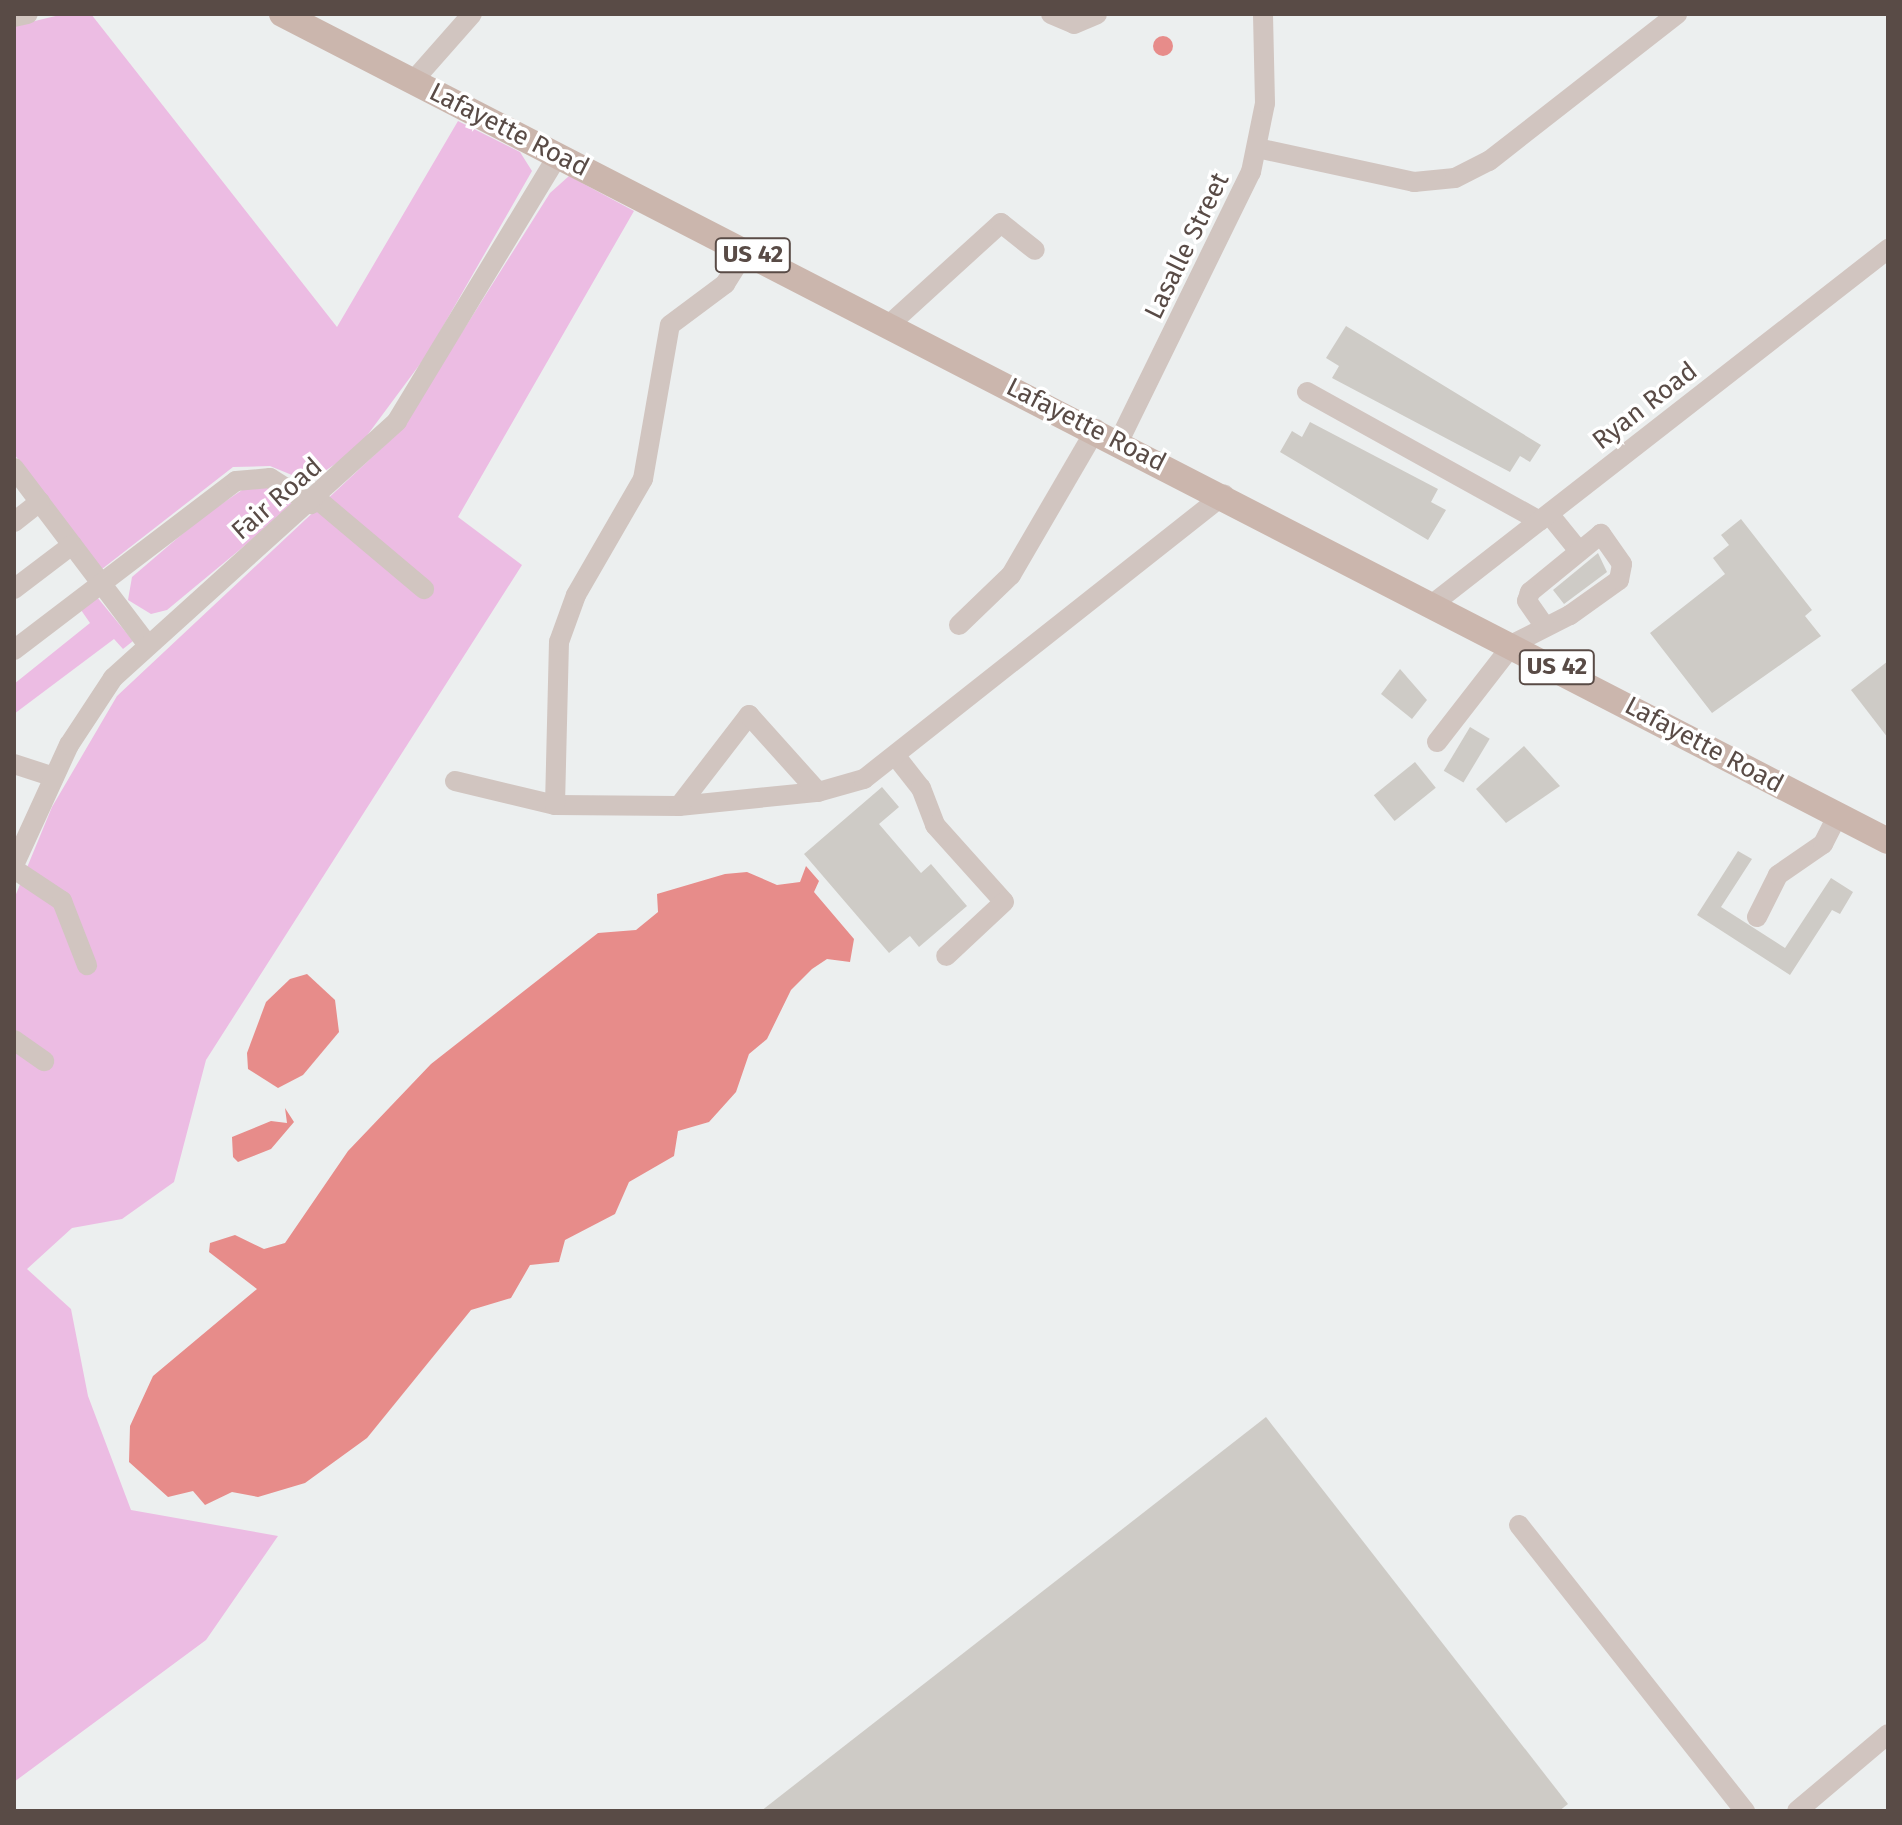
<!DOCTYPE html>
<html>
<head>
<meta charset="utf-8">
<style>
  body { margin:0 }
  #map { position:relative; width:1902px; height:1825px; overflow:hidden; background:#ecefef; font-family:"Fira Sans",sans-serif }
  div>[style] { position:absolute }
  .green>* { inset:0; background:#ecbce3 }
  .water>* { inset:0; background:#e78c8a }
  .round { border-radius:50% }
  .building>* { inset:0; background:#cecbc6; transform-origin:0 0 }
  .minor>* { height:20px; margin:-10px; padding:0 10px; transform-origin:10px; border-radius:10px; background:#d1c5c0 }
  .major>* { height:26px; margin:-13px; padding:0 13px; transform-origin:13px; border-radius:13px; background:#cbb6ad }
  span { translate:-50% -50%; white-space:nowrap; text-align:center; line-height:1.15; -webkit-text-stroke:7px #fff; paint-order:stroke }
  .shield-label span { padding:2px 6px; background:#fff; border:2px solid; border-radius:6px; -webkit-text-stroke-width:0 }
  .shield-label { font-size:24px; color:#594b46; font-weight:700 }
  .street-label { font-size:26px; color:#594b46 }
  .frame { position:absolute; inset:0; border:16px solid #594b46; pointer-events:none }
</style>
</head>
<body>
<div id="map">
  <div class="green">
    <i style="clip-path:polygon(64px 14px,91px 14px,337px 327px,458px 121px,520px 152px,532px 171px,426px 356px,357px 449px,309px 482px,270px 466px,233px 467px,102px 569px,14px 454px,14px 26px)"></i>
    <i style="clip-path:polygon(569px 176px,634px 211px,458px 517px,522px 565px,206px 1060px,174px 1182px,122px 1219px,72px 1228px,27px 1269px,71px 1309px,88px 1396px,131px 1510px,278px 1536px,206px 1640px,14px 1782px,14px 899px,52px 807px,117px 696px,399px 432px,550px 193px)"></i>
    <i style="clip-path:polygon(266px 484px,292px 501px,289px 509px,167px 610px,151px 614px,128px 600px,132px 577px,201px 518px,242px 490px)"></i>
    <i style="clip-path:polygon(97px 597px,133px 641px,123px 649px,114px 639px,14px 714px,14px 684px,90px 623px,81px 610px)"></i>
  </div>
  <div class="water">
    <i class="round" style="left:1153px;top:36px;width:20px;height:20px"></i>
    <i style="clip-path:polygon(806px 866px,819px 881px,814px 892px,854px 939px,850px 962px,827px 959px,812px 969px,791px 990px,767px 1039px,749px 1054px,736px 1092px,709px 1122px,678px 1131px,674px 1156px,629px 1182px,615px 1214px,565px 1240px,559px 1262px,530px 1265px,511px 1298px,471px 1310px,367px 1438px,305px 1483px,258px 1497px,232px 1492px,205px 1505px,193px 1491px,168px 1497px,129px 1462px,130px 1426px,153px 1376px,257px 1289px,209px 1252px,210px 1243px,235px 1235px,264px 1249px,285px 1243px,348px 1151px,431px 1064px,598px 933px,636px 930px,658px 912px,657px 894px,725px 874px,747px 872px,777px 885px,800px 882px)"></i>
    <i style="clip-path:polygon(307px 974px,335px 1000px,339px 1032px,303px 1075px,278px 1088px,248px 1069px,247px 1053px,266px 1002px,290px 979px)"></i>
    <i style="clip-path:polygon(285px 1108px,294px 1122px,271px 1149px,238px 1162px,233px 1157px,232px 1137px,271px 1121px,287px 1123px)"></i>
  </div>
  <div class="building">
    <i style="clip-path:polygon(1346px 326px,1541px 445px,1530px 462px,1520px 456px,1510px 472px,1332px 378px,1339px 366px,1326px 358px)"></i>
    <i style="clip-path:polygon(1310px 422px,1438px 489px,1431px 502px,1446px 510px,1428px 540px,1280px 452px,1292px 431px,1302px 437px)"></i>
    <i style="clip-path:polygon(1741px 519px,1812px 610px,1805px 616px,1821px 636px,1712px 713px,1650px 633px,1725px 574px,1713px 558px,1729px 545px,1721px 535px)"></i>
    <i style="clip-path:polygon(1598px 553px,1607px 572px,1564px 604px,1553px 590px)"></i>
    <i style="clip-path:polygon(1888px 661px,1888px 738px,1851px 690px)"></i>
    <i style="clip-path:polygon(1400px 669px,1427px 700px,1412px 719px,1381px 694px)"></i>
    <i style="left:1470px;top:727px;width:23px;height:51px;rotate:31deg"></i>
    <i style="clip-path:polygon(1524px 746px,1560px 786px,1506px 823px,1476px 789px)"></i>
    <i style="left:1415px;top:762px;width:33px;height:53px;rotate:51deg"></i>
    <i style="clip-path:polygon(882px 787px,899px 807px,879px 824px,921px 873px,931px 864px,967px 906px,919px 947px,910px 936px,889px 953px,804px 854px)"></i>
    <i style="clip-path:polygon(1738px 851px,1752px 859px,1721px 907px,1785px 948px,1831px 878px,1853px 892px,1840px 914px,1832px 910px,1790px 975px,1697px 915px)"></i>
    <i style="clip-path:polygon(1266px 1417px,1568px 1804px,1559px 1811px,761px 1811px)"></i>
  </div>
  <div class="minor">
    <i style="left:1051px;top:14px;width:25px;rotate:23deg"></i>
    <i style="left:1074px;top:24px;width:25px;rotate:-23deg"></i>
    <i style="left:14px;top:17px;width:14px;rotate:-12deg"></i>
    <i style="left:413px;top:81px;width:89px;rotate:-48.6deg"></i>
    <i style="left:1257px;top:148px;width:161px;rotate:12.2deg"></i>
    <i style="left:1414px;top:182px;width:41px;rotate:-5.6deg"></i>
    <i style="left:1455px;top:178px;width:38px;rotate:-27deg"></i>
    <i style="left:1489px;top:161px;width:239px;rotate:-38deg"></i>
    <i style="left:890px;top:324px;width:150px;rotate:-42.3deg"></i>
    <i style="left:1001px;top:223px;width:43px;rotate:38.5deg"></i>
    <i style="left:1307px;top:392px;width:266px;rotate:29deg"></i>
    <i style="left:1119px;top:441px;width:300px;rotate:-63.9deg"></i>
    <i style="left:1251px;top:172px;width:70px;rotate:-78.5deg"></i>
    <i style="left:1265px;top:103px;width:89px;rotate:-91.3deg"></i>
    <i style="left:14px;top:468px;width:221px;rotate:52.9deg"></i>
    <i style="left:317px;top:499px;width:140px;rotate:40.1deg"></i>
    <i style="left:1549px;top:514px;width:48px;rotate:51deg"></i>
    <i style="left:14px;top:522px;width:33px;rotate:-38deg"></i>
    <i style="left:14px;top:589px;width:73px;rotate:-37.2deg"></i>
    <i style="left:1434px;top:603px;width:576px;rotate:-37.94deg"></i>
    <i style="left:959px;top:625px;width:72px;rotate:-43.9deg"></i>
    <i style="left:1011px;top:575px;width:169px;rotate:-59.8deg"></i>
    <i style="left:14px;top:650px;width:279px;rotate:-37.3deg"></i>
    <i style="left:236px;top:481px;width:34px;rotate:-5deg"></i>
    <i style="left:270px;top:478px;width:49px;rotate:32.4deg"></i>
    <i style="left:1437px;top:742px;width:124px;rotate:-52.2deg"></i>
    <i style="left:1513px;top:644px;width:64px;rotate:-27deg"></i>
    <i style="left:1570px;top:615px;width:60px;rotate:-35.5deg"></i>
    <i style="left:1619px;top:580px;width:16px;rotate:-79deg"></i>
    <i style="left:1622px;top:564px;width:37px;rotate:-125deg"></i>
    <i style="left:1601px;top:534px;width:92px;rotate:140.8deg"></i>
    <i style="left:1530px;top:592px;width:9px;rotate:108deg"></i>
    <i style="left:1527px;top:601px;width:29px;rotate:55deg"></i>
    <i style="left:898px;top:759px;width:37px;rotate:52deg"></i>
    <i style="left:921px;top:788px;width:40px;rotate:69deg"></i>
    <i style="left:935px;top:825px;width:103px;rotate:48.1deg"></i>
    <i style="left:1004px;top:902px;width:79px;rotate:137deg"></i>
    <i style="left:14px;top:764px;width:42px;rotate:18deg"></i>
    <i style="left:455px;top:781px;width:103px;rotate:13.5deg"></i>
    <i style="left:555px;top:805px;width:124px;rotate:0.5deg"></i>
    <i style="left:679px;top:806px;width:140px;rotate:-5.8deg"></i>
    <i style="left:818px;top:792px;width:48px;rotate:-15.8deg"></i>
    <i style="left:864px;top:779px;width:459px;rotate:-38.3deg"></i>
    <i style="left:555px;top:805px;width:163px;rotate:-88.6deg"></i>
    <i style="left:559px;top:642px;width:50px;rotate:-70.1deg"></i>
    <i style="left:576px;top:595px;width:134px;rotate:-60deg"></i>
    <i style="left:643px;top:479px;width:156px;rotate:-80.1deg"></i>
    <i style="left:670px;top:325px;width:69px;rotate:-36.7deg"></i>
    <i style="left:725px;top:284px;width:39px;rotate:-58deg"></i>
    <i style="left:679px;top:806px;width:115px;rotate:-52.4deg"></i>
    <i style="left:749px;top:715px;width:103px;rotate:48.1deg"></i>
    <i style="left:14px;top:865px;width:132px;rotate:-65.4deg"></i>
    <i style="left:69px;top:745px;width:80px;rotate:-56.7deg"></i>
    <i style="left:113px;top:678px;width:383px;rotate:-42.1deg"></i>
    <i style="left:397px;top:421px;width:311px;rotate:-58.8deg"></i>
    <i style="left:14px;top:869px;width:58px;rotate:33.7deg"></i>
    <i style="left:62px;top:901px;width:69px;rotate:68.7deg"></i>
    <i style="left:1757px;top:917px;width:47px;rotate:-63.4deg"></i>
    <i style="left:1778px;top:875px;width:55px;rotate:-34.6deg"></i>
    <i style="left:1823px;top:844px;width:33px;rotate:-63deg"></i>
    <i style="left:14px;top:1040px;width:37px;rotate:35deg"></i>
    <i style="left:1519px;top:1525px;width:365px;rotate:51.7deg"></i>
    <i style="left:1797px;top:1811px;width:119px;rotate:-40.2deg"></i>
  </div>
  <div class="major">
    <i style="left:282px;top:14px;width:1806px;rotate:27.25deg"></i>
  </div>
  <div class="shield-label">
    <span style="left:753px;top:255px">US 42</span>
    <span style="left:1557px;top:667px">US 42</span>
  </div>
  <div class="street-label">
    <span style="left:509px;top:130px;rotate:27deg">Lafayette Road</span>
    <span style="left:1187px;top:246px;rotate:-64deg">Lasalle Street</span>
    <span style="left:1645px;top:406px;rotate:-38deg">Ryan Road</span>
    <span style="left:1086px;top:425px;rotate:27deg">Lafayette Road</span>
    <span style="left:277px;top:499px;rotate:-41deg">Fair Road</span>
    <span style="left:1704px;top:745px;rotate:28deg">Lafayette Road</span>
  </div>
  <div class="frame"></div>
</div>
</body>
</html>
